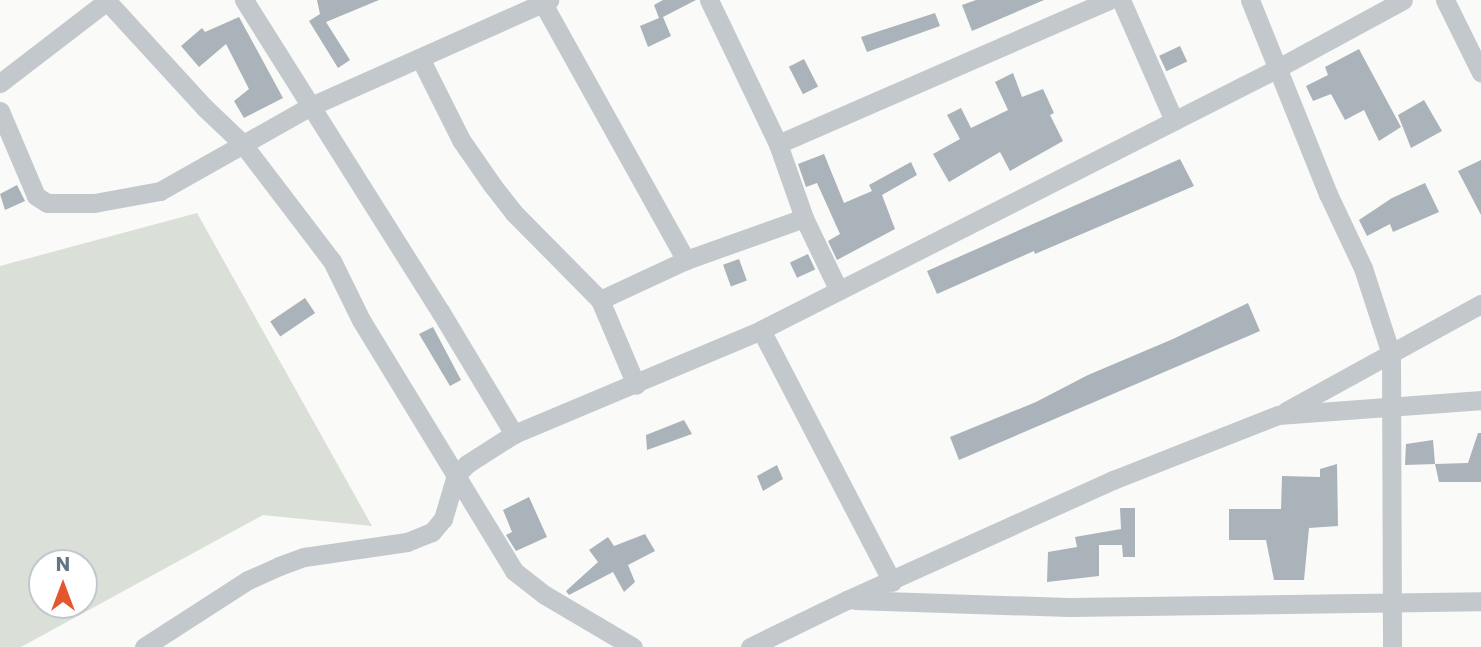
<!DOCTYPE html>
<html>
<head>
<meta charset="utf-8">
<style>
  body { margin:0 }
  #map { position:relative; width:1481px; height:647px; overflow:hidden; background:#fafaf8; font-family:Poppins,sans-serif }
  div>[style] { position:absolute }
  .green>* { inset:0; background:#dadfd7 }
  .building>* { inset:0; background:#aab3b9; transform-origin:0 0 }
  .minor>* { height:19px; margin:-9.5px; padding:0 9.5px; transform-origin:9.5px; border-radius:9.5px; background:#c3c8cc }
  span { translate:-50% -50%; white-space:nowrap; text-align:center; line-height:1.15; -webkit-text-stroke:7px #fff; paint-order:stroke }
  .north { position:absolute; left:28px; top:549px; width:70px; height:70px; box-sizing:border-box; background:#fff; border:2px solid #c1c8cd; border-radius:50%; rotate:0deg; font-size:19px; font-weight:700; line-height:28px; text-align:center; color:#657683 }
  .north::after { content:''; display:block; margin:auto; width:24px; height:32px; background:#e4572e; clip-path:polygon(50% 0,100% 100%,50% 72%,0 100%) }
</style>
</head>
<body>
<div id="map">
  <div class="green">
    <i style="clip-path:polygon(evenodd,197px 213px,372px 526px,263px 515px,21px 647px,0 647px,0 266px,197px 213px,42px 563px,84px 563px,84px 605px,42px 605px,42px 563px)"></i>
  </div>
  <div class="building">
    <i style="clip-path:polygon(317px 0,379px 0,326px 22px,350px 60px,338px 68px,309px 21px,320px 14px)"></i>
    <i style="clip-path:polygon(663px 0,696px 0,663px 17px,671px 36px,648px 47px,640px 26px,659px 18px,654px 5px)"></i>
    <i style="clip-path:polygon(976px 0,1044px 0,972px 31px,962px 5px)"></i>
    <i style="clip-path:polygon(935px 13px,940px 26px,867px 52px,861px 37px)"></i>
    <i style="clip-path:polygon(239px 17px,283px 98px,244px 118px,234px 101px,249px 89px,226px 44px,199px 67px,181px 46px,202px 28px,205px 32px)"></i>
    <i style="left:1180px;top:46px;width:17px;height:23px;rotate:65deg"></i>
    <i style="clip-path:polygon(1359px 49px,1401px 127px,1379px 141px,1364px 110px,1345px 120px,1331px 94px,1313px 101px,1306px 86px,1328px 75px,1325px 67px)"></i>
    <i style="left:804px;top:59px;width:31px;height:17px;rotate:63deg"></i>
    <i style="clip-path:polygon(1013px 73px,1022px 97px,1043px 89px,1054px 113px,1050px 115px,1063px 141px,1010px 171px,1000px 152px,949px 182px,933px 154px,960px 139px,947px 115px,961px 108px,971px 128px,1008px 110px,995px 82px)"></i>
    <i style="clip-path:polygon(1424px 100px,1442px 131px,1411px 148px,1398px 115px)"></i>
    <i style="clip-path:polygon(824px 154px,844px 203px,872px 191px,869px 185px,911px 162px,917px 175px,882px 195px,895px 229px,837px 260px,828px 241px,840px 234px,817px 183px,806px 187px,798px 164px)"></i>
    <i style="clip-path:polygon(1180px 159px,1194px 186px,1035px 254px,1034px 251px,937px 294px,927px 271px)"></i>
    <i style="clip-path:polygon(1481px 160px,1481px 215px,1458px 171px)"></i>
    <i style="clip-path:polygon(1425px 183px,1439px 212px,1393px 232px,1390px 224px,1367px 236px,1359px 220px,1392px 198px)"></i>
    <i style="clip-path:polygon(17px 185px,25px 201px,5px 210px,0 194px)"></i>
    <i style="left:808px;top:254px;width:17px;height:20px;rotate:65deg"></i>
    <i style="left:739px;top:259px;width:23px;height:17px;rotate:70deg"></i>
    <i style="left:305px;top:298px;width:18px;height:42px;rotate:56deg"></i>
    <i style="clip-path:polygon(1248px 303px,1260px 331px,959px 460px,950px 437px,1036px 402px,1088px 375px,1173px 339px)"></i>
    <i style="clip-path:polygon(433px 327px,461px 380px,450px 386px,419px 334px)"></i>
    <i style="clip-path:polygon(684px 420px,692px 434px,647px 450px,646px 435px)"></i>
    <i style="clip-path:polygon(1478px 433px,1481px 433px,1481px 482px,1439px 482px,1435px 464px,1468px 463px)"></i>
    <i style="clip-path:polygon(1433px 440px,1435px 464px,1405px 465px,1406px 444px)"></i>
    <i style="clip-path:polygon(1337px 464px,1338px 526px,1309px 528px,1304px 580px,1274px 580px,1266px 540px,1229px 540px,1229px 509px,1281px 509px,1282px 476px,1320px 477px,1320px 469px)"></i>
    <i style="clip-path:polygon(777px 465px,783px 479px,763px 491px,757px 476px)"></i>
    <i style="clip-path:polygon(529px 497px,547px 537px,516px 551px,506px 535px,512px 532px,503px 510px)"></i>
    <i style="clip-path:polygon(1120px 508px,1135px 508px,1135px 557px,1123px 557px,1122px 545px,1099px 545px,1099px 576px,1047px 582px,1048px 552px,1077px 547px,1075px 537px,1121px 529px)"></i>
    <i style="clip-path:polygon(645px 534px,655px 551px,628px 565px,635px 582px,624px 592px,613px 572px,569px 595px,566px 591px,598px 562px,589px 550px,608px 537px,614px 546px)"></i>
  </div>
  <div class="minor">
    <i style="left:106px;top:0;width:145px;rotate:47.5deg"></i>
    <i style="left:204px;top:107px;width:52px;rotate:43.5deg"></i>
    <i style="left:242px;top:143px;width:148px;rotate:52.7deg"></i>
    <i style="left:332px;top:261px;width:66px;rotate:63.8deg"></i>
    <i style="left:361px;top:320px;width:294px;rotate:58.6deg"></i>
    <i style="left:514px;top:571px;width:39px;rotate:38deg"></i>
    <i style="left:545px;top:595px;width:102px;rotate:30.6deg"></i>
    <i style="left:244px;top:0;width:368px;rotate:57.8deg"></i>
    <i style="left:440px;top:311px;width:144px;rotate:59deg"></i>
    <i style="left:541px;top:0;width:298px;rotate:60.9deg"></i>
    <i style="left:709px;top:0;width:160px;rotate:64.4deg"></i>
    <i style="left:778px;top:144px;width:78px;rotate:70.6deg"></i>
    <i style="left:804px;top:218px;width:79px;rotate:64.4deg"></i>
    <i style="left:1121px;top:0;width:132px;rotate:66.3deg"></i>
    <i style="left:1250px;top:0;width:209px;rotate:68.1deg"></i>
    <i style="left:1328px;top:194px;width:82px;rotate:64.7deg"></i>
    <i style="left:1363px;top:268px;width:90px;rotate:72deg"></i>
    <i style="left:1391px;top:354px;width:293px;rotate:89.8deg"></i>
    <i style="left:1445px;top:0;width:81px;rotate:63.7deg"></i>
    <i style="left:420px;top:58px;width:92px;rotate:63.4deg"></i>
    <i style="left:461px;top:140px;width:56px;rotate:55.2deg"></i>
    <i style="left:493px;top:186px;width:34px;rotate:52deg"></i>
    <i style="left:514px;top:213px;width:122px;rotate:45.3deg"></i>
    <i style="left:600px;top:300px;width:92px;rotate:67deg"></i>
    <i style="left:0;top:83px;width:136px;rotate:-37.5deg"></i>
    <i style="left:0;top:111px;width:92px;rotate:67deg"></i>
    <i style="left:36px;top:196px;width:13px;rotate:32deg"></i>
    <i style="left:47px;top:203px;width:47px"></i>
    <i style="left:94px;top:203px;width:67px;rotate:-10.3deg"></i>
    <i style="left:160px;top:191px;width:171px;rotate:-29.4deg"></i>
    <i style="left:309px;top:107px;width:263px;rotate:-24deg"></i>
    <i style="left:778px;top:144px;width:361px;rotate:-23.5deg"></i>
    <i style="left:600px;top:300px;width:95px;rotate:-24.9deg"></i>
    <i style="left:686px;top:260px;width:125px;rotate:-19.6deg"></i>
    <i style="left:761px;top:330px;width:284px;rotate:62.5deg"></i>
    <i style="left:1286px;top:411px;width:222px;rotate:-28.8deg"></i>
    <i style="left:855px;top:600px;width:214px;rotate:1.9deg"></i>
    <i style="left:1069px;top:607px;width:412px;rotate:-0.8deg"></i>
    <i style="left:144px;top:647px;width:124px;rotate:-32.8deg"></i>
    <i style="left:248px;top:580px;width:34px;rotate:-24deg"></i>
    <i style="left:279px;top:566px;width:27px;rotate:-20deg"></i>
    <i style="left:304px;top:557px;width:104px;rotate:-8.3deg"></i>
    <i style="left:407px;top:542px;width:27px;rotate:-22deg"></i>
    <i style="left:432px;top:532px;width:17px;rotate:-50deg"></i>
    <i style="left:443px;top:519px;width:46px;rotate:-73.5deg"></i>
    <i style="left:456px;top:475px;width:16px;rotate:-45deg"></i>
    <i style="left:467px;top:464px;width:56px;rotate:-32.6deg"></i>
    <i style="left:514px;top:434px;width:268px;rotate:-22.8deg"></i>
    <i style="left:761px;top:330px;width:580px;rotate:-26.87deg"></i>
    <i style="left:1278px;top:68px;width:142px;rotate:-28.5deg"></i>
    <i style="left:750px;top:647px;width:108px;rotate:-25.9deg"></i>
    <i style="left:847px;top:600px;width:292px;rotate:-24.3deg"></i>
    <i style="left:1113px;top:480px;width:177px;rotate:-21.5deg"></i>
    <i style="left:1278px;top:415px;width:204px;rotate:-4.2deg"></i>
  </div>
  <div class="north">N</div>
</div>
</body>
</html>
